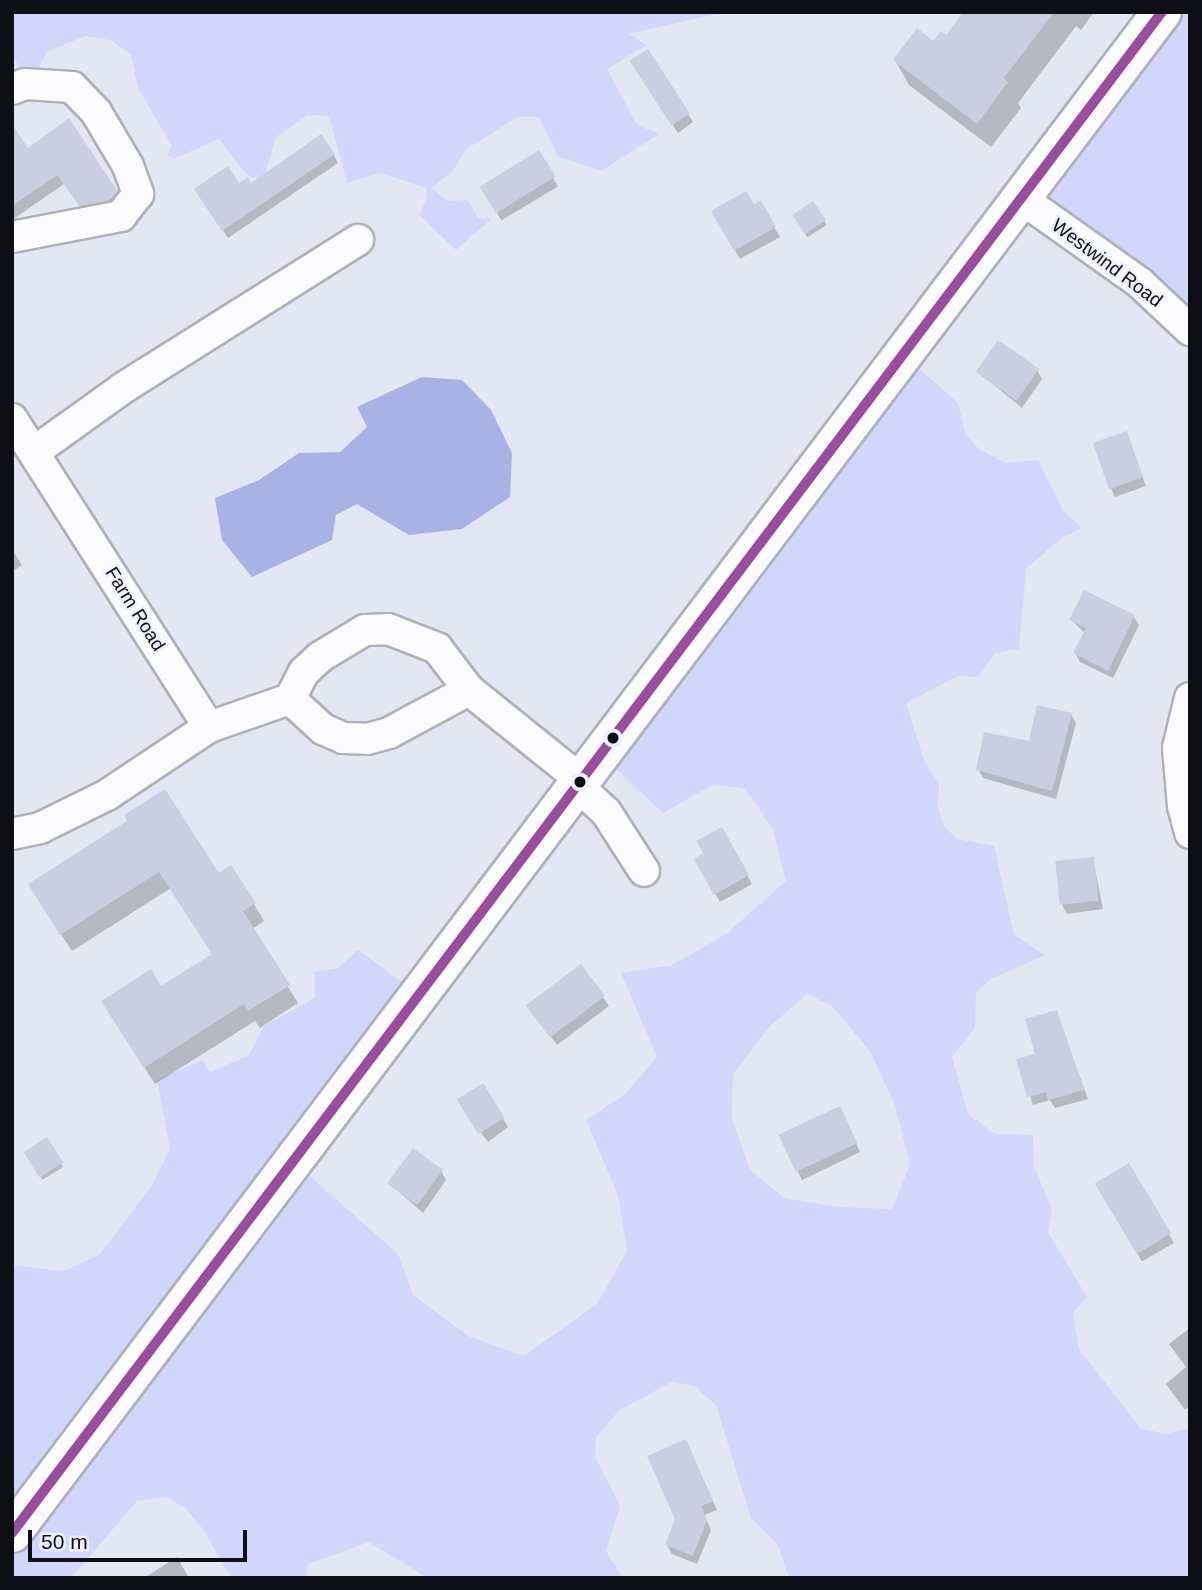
<!DOCTYPE html>
<html>
<head>
<meta charset="utf-8">
<style>
  body { margin:0 }
  #map { position:relative; width:1202px; height:1590px; overflow:hidden; background:#e3e6f3; font-family:Arial,sans-serif }
  div>[style] { position:absolute }
  .green>* { inset:0; background:#d0d7fa }
  .water>* { inset:0; background:#a8b2e4 }
  .shadow>* { inset:0; background:#0003; transform-origin:0 0 }
  .building>* { inset:0; background:#c9cee1; transform-origin:0 0 }
  .roads { filter:drop-shadow(2px 0 #aeb0ba) drop-shadow(-2px 0 #aeb0ba) drop-shadow(0 2px #aeb0ba) drop-shadow(0 -2px #aeb0ba) }
  .minor>* { height:30px; margin:-15px; padding:0 15px; transform-origin:15px; border-radius:15px; background:#fbfbfd }
  .major>* { height:38px; margin:-19px; padding:0 19px; transform-origin:19px; border-radius:19px; background:#fbfbfd }
  .bus-1>* { height:10px; margin:-5px; padding:0 5px; transform-origin:5px; border-radius:5px; background:#994d9d }
  .dots>* { width:19px; height:19px; translate:-50% -50%; box-sizing:border-box; border:4px solid #edf0fe; border-radius:50% }
  span { translate:-50% -50%; white-space:nowrap; text-align:center; line-height:1.15; -webkit-text-stroke:5px #edf0fe; paint-order:stroke }
  .street-label { font-size:19px; color:#0e0f16 }
  .frame { position:absolute; inset:0; border:14px solid #0e0f16; pointer-events:none }
  .scale { position:absolute; left:28px; top:1530px; width:219px; height:32px; box-sizing:border-box; border:4px solid #0e0f16; border-top:0; padding-left:9px; font-size:21px; line-height:24px; white-space:nowrap; color:#0e0f16; -webkit-text-stroke:5px #edf0fe; paint-order:stroke }
</style>
</head>
<body>
<div id="map">
  <div class="green">
    <i style="clip-path:polygon(12px 12px,725px 12px,628px 34px,647px 45px,607px 69px,637px 125px,659px 134px,601px 171px,558px 156px,539px 117px,518px 117px,465px 150px,454px 170px,431px 188px,447px 201px,468px 200px,478px 218px,491px 219px,456px 250px,419px 215px,427px 198px,426px 188px,381px 173px,347px 183px,329px 116px,308px 115px,276px 137px,263px 180px,248px 176px,219px 139px,175px 158px,167px 156px,172px 146px,138px 88px,131px 54px,110px 40px,85px 36px,47px 52px,34px 76px,18px 65px,12px 53px)"></i>
    <i style="clip-path:polygon(1162px 12px,1190px 12px,1190px 332px,1025px 191px)"></i>
    <i style="clip-path:polygon(evenodd,906px 357px,958px 403px,966px 435px,979px 449px,1005px 463px,1038px 460px,1064px 512px,1082px 528px,1060px 539px,1026px 569px,1019px 649px,995px 653px,978px 677px,958px 676px,906px 703px,924px 760px,939px 785px,938px 806px,943px 825px,957px 839px,994px 846px,1014px 935px,1045px 955px,991px 979px,976px 992px,975px 1028px,952px 1057px,968px 1114px,995px 1134px,1033px 1135px,1034px 1166px,1052px 1210px,1048px 1232px,1087px 1297px,1073px 1312px,1079px 1349px,1140px 1428px,1165px 1434px,1190px 1428px,1190px 1578px,789px 1578px,778px 1545px,751px 1518px,716px 1405px,694px 1386px,672px 1382px,619px 1410px,596px 1437px,595px 1457px,620px 1506px,606px 1551px,623px 1578px,428px 1578px,369px 1542px,308px 1564px,306px 1578px,231px 1578px,203px 1529px,185px 1508px,167px 1497px,137px 1501px,71px 1578px,12px 1578px,12px 1265px,63px 1271px,99px 1255px,151px 1187px,170px 1149px,157px 1080px,202px 1060px,210px 1072px,249px 1055px,264px 1026px,315px 998px,314px 972px,338px 968px,358px 950px,418px 993px,294px 1162px,398px 1254px,413px 1295px,468px 1336px,524px 1356px,597px 1304px,627px 1251px,618px 1195px,586px 1120px,624px 1095px,657px 1057px,621px 973px,673px 965px,726px 934px,786px 881px,773px 830px,746px 789px,714px 784px,663px 813px,603px 757px,906px 357px,807px 994px,832px 1006px,870px 1051px,895px 1105px,910px 1165px,892px 1209px,838px 1207px,784px 1198px,750px 1170px,732px 1119px,733px 1074px,770px 1026px,807px 994px)"></i>
  </div>
  <div class="water">
    <i style="clip-path:polygon(422px 377px,462px 380px,491px 410px,512px 453px,510px 497px,462px 529px,409px 535px,357px 504px,336px 515px,332px 540px,252px 577px,222px 540px,215px 498px,259px 480px,299px 453px,340px 452px,367px 427px,357px 407px)"></i>
  </div>
  <div class="shadow">
    <i style="clip-path:polygon(965px 12px,1094px 12px,1081px 30px,1076px 26px,1018px 103px,1021px 108px,991px 147px,909px 85px,895px 60px,946px 37px)"></i>
    <i style="clip-path:polygon(636px 70px,688px 114px,693px 122px,678px 133px)"></i>
    <i style="clip-path:polygon(12px 140px,116px 193px,122px 203px,87px 216px,64px 184px,12px 220px)"></i>
    <i style="left:538px;top:153px;width:39px;height:66px;rotate:59deg"></i>
    <i style="clip-path:polygon(334px 155px,338px 163px,228px 238px,202px 198px,251px 186px)"></i>
    <i style="clip-path:polygon(760px 203px,780px 237px,740px 259px,713px 212px)"></i>
    <i style="left:813px;top:203px;width:26px;height:23px;rotate:58deg"></i>
    <i style="clip-path:polygon(1037px 370px,1042px 379px,1022px 408px,978px 372px)"></i>
    <i style="clip-path:polygon(1126px 433px,1146px 486px,1115px 497px,1111px 488px)"></i>
    <i style="clip-path:polygon(12px 549px,22px 565px,12px 572px)"></i>
    <i style="clip-path:polygon(1134px 617px,1139px 625px,1113px 678px,1080px 662px,1075px 653px,1085px 633px,1071px 620px)"></i>
    <i style="clip-path:polygon(1071px 714px,1076px 723px,1056px 799px,983px 778px,978px 769px,1031px 743px)"></i>
    <i style="clip-path:polygon(129px 821px,218px 875px,254px 904px,264px 921px,252px 929px,298px 1003px,260px 1028px,255px 1021px,155px 1084px,113px 1019px,213px 955px,171px 888px,72px 951px,40px 902px)"></i>
    <i style="clip-path:polygon(721px 829px,752px 884px,720px 902px,696px 859px,706px 854px)"></i>
    <i style="clip-path:polygon(1093px 859px,1103px 909px,1067px 914px,1062px 905px)"></i>
    <i style="clip-path:polygon(580px 966px,609px 1006px,557px 1045px,534px 1014px)"></i>
    <i style="clip-path:polygon(1056px 1012px,1088px 1099px,1055px 1108px,1050px 1100px,1033px 1105px,1018px 1061px,1038px 1055px)"></i>
    <i style="clip-path:polygon(483px 1086px,508px 1127px,488px 1142px,465px 1111px)"></i>
    <i style="clip-path:polygon(844px 1117px,860px 1152px,802px 1180px,780px 1136px)"></i>
    <i style="left:46px;top:1139px;width:33px;height:24px;rotate:59deg"></i>
    <i style="left:1129px;top:1165px;width:90px;height:37px;rotate:60deg"></i>
    <i style="clip-path:polygon(441px 1171px,446px 1180px,423px 1213px,390px 1184px)"></i>
    <i style="clip-path:polygon(1190px 1328px,1190px 1406px,1185px 1410px,1166px 1384px,1186px 1367px,1169px 1344px)"></i>
    <i style="clip-path:polygon(690px 1450px,717px 1510px,704px 1515px,711px 1530px,697px 1564px,672px 1554px,667px 1545px,677px 1519px)"></i>
    <i style="clip-path:polygon(177px 1557px,189px 1578px,144px 1578px)"></i>
  </div>
  <div class="building">
    <i style="clip-path:polygon(963px 12px,1054px 12px,1004px 78px,1008px 82px,977px 124px,893px 60px,917px 28px,933px 41px,941px 31px,946px 35px)"></i>
    <i style="left:648px;top:49px;width:77px;height:22px;rotate:57deg"></i>
    <i style="clip-path:polygon(69px 118px,118px 192px,108px 201px,80px 206px,57px 175px,12px 206px,12px 124px,28px 148px)"></i>
    <i style="clip-path:polygon(321px 134px,335px 154px,222px 231px,194px 189px,228px 166px,239px 183px,248px 177px,251px 183px)"></i>
    <i style="left:539px;top:150px;width:31px;height:70px;rotate:58deg"></i>
    <i style="clip-path:polygon(746px 191px,754px 204px,761px 200px,776px 227px,734px 251px,711px 211px)"></i>
    <i style="left:813px;top:201px;width:23px;height:25px;rotate:56deg"></i>
    <i style="left:998px;top:340px;width:50px;height:39px;rotate:35deg"></i>
    <i style="left:1127px;top:431px;width:49px;height:36px;rotate:71deg"></i>
    <i style="clip-path:polygon(1084px 590px,1135px 615px,1108px 671px,1073px 653px,1086px 628px,1069px 620px)"></i>
    <i style="clip-path:polygon(1037px 705px,1072px 713px,1052px 791px,976px 770px,984px 732px,1029px 741px)"></i>
    <i style="clip-path:polygon(165px 789px,219px 873px,231px 865px,256px 903px,243px 911px,290px 985px,248px 1011px,244px 1004px,144px 1068px,101px 1001px,151px 969px,161px 986px,212px 954px,159px 872px,60px 935px,28px 884px,127px 821px,124px 815px)"></i>
    <i style="clip-path:polygon(722px 827px,749px 875px,714px 895px,694px 859px,703px 853px,696px 841px)"></i>
    <i style="left:1094px;top:857px;width:44px;height:39px;rotate:84deg"></i>
    <i style="left:581px;top:964px;width:40px;height:69px;rotate:53deg"></i>
    <i style="clip-path:polygon(1057px 1010px,1084px 1090px,1048px 1100px,1046px 1092px,1027px 1097px,1016px 1059px,1035px 1054px,1025px 1019px)"></i>
    <i style="left:483px;top:1083px;width:41px;height:31px;rotate:58deg"></i>
    <i style="left:840px;top:1106px;width:41px;height:68px;rotate:65deg"></i>
    <i style="left:47px;top:1137px;width:30px;height:28px;rotate:57deg"></i>
    <i style="left:413px;top:1148px;width:37px;height:44px;rotate:36deg"></i>
    <i style="left:1129px;top:1163px;width:82px;height:40px;rotate:59deg"></i>
    <i style="clip-path:polygon(686px 1439px,713px 1501px,701px 1506px,707px 1520px,693px 1556px,665px 1545px,675px 1519px,647px 1456px)"></i>
  </div>
  <div class="roads">
    <div class="minor">
      <i style="left:12px;top:89px;width:14px;rotate:-21deg"></i>
      <i style="left:25px;top:84px;width:47px;rotate:3.7deg"></i>
      <i style="left:72px;top:87px;width:35px;rotate:46deg"></i>
      <i style="left:96px;top:112px;width:63px;rotate:59.3deg"></i>
      <i style="left:128px;top:166px;width:30px;rotate:70deg"></i>
      <i style="left:138px;top:194px;width:28px;rotate:128deg"></i>
      <i style="left:121px;top:216px;width:111px;rotate:169.1deg"></i>
      <i style="left:1022px;top:199px;width:145px;rotate:35.4deg"></i>
      <i style="left:1140px;top:283px;width:69px;rotate:43.2deg"></i>
      <i style="left:12px;top:419px;width:366px;rotate:57.4deg"></i>
      <i style="left:209px;top:727px;width:86px;rotate:-19.1deg"></i>
      <i style="left:290px;top:699px;width:30px;rotate:-63deg"></i>
      <i style="left:304px;top:672px;width:22px;rotate:-43deg"></i>
      <i style="left:320px;top:657px;width:52px;rotate:-31deg"></i>
      <i style="left:365px;top:630px;width:23px;rotate:-2deg"></i>
      <i style="left:388px;top:629px;width:53px;rotate:21.2deg"></i>
      <i style="left:437px;top:648px;width:53px;rotate:52.7deg"></i>
      <i style="left:469px;top:690px;width:145px;rotate:38.8deg"></i>
      <i style="left:34px;top:452px;width:110px;rotate:-35.7deg"></i>
      <i style="left:123px;top:388px;width:278px;rotate:-32.2deg"></i>
      <i style="left:1190px;top:698px;width:51px;rotate:103.5deg"></i>
      <i style="left:1178px;top:748px;width:58px;rotate:85.1deg"></i>
      <i style="left:1183px;top:806px;width:28px;rotate:75deg"></i>
      <i style="left:290px;top:699px;width:45px;rotate:42.3deg"></i>
      <i style="left:323px;top:729px;width:22px;rotate:24deg"></i>
      <i style="left:343px;top:738px;width:24px;rotate:2deg"></i>
      <i style="left:367px;top:739px;width:23px;rotate:-15deg"></i>
      <i style="left:389px;top:733px;width:91px;rotate:-28.3deg"></i>
      <i style="left:578px;top:786px;width:38px;rotate:43deg"></i>
      <i style="left:606px;top:812px;width:70px;rotate:57.2deg"></i>
      <i style="left:12px;top:834px;width:29px;rotate:-12deg"></i>
      <i style="left:40px;top:828px;width:75px;rotate:-26.2deg"></i>
      <i style="left:107px;top:795px;width:123px;rotate:-33.7deg"></i>
    </div>
    <div class="major">
      <i style="left:12px;top:1533px;width:1907px;rotate:-52.91deg"></i>
    </div>
  </div>
  <div class="bus-1">
    <i style="left:12px;top:1533px;width:1907px;rotate:-52.91deg"></i>
  </div>
  <div class="dots">
    <i style="left:613px;top:738px;background:#0e0f16"></i>
    <i style="left:580px;top:782px;background:#0e0f16"></i>
  </div>
  <div class="street-label">
    <span style="left:1107px;top:263px;rotate:37deg">Westwind Road</span>
    <span style="left:135px;top:609px;rotate:58deg">Farm Road</span>
  </div>
  <div class="frame"></div>
  <div class="scale">50 m</div>
</div>
</body>
</html>
